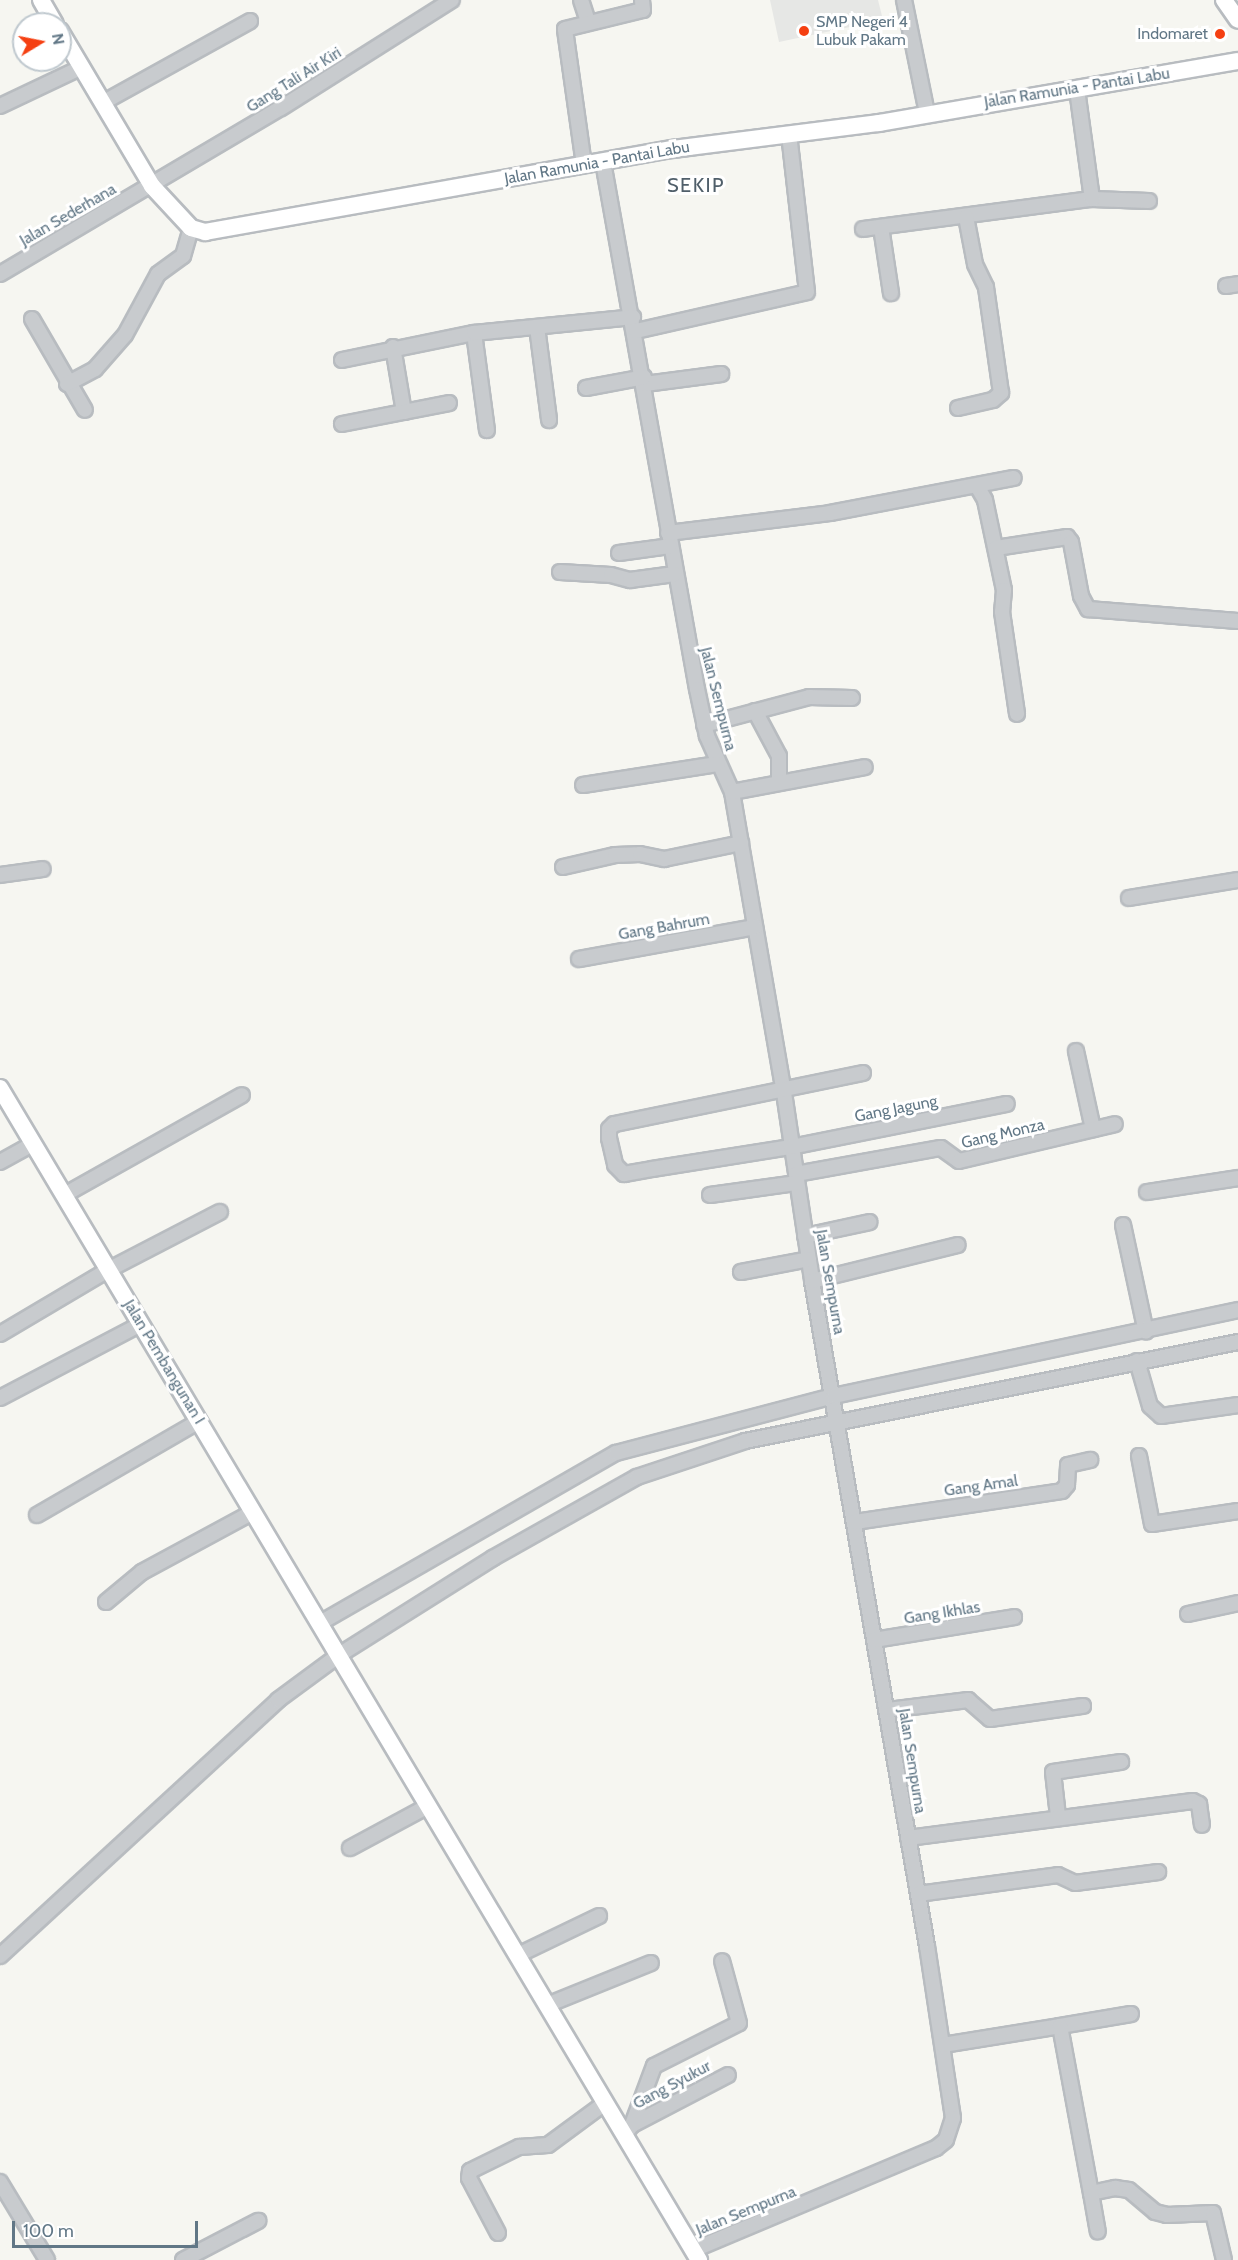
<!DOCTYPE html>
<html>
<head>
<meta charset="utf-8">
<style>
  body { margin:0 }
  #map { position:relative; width:1238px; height:2260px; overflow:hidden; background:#f6f6f1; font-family:Cabin,sans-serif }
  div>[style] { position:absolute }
  .built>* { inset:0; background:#e6e7e5 }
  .roads { filter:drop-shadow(2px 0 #b8bcc0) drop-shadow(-2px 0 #b8bcc0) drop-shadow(0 2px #b8bcc0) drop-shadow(0 -2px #b8bcc0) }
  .minor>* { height:14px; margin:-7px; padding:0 7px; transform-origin:7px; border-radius:7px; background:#c8cbce }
  .major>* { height:16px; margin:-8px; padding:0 8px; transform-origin:8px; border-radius:8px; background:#fff }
  .dots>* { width:16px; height:16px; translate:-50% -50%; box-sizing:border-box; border:3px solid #fff; border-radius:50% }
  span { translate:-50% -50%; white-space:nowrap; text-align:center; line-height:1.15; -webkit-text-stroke:6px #fff; paint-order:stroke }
  .poi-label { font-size:16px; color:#617786 }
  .left { translate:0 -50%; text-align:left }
  .right { translate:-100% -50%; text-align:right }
  .street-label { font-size:16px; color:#617786 }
  .quarter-label { font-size:20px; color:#505f6a; letter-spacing:1.5px }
  .north { position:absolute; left:12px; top:12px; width:60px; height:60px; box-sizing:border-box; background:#fff; border:2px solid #c0c9cf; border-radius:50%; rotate:80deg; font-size:16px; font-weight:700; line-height:24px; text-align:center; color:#617786 }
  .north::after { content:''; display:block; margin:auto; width:21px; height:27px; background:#f54012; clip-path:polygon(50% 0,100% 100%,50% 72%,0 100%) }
  .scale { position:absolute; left:12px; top:2221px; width:186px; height:27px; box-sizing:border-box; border:3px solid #617786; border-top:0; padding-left:8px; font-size:18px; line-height:21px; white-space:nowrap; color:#617786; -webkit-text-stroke:4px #fff; paint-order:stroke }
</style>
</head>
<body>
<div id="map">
  <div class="built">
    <i style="clip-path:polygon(770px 0,878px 0,883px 20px,779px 42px)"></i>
  </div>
  <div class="roads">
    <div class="minor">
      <i style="left:581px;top:0;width:23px;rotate:72deg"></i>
      <i style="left:904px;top:0;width:115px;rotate:78.5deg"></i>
      <i style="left:104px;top:102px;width:167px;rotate:-29deg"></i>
      <i style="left:0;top:106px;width:91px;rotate:-25.4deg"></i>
      <i style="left:603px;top:162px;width:535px;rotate:79.89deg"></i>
      <i style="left:697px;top:689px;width:48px;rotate:78deg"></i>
      <i style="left:707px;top:736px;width:61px;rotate:65.9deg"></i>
      <i style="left:732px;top:792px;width:298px;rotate:80.2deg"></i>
      <i style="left:783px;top:1086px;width:197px;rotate:81.5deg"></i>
      <i style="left:812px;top:1281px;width:675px;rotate:80.19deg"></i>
      <i style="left:927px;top:1946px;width:174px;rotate:81.4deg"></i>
      <i style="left:953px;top:2118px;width:23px;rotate:108deg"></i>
      <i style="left:946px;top:2140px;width:13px;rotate:141deg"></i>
      <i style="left:936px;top:2148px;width:264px;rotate:157.2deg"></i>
      <i style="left:584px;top:165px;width:137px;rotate:-98deg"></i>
      <i style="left:565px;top:29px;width:80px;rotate:-13.7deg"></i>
      <i style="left:643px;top:10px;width:10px;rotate:-96deg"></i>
      <i style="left:1092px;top:199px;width:57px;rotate:2deg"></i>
      <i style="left:881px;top:227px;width:67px;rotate:81.4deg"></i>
      <i style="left:863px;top:229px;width:231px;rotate:-7.5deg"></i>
      <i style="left:1092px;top:199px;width:110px;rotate:-97.8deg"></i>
      <i style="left:0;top:274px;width:326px;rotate:-30.6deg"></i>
      <i style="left:281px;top:108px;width:202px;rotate:-32.3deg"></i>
      <i style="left:1226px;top:286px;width:12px;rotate:-9deg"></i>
      <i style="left:32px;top:319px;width:105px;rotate:59.8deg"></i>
      <i style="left:537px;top:327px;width:94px;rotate:82.6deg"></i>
      <i style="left:636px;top:331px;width:175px;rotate:-12.8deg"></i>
      <i style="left:807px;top:292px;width:158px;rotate:-96.5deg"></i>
      <i style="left:474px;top:333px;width:98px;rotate:82.4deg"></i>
      <i style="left:393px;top:347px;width:66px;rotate:80.4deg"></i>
      <i style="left:342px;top:360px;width:135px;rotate:-11.6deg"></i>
      <i style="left:474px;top:333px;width:160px;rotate:-5.7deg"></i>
      <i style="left:67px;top:384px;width:32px;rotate:-28deg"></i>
      <i style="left:95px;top:369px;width:45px;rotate:-48.6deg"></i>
      <i style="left:125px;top:335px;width:69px;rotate:-61.6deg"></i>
      <i style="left:158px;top:274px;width:31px;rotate:-36deg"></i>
      <i style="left:183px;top:256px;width:29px;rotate:-74deg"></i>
      <i style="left:645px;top:384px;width:77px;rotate:-7.5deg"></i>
      <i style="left:586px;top:388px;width:59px;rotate:-10.7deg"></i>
      <i style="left:958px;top:408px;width:36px;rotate:-13deg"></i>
      <i style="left:993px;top:400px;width:11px;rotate:-41deg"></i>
      <i style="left:1001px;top:393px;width:107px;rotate:-98.1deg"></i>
      <i style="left:986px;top:287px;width:25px;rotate:-116deg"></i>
      <i style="left:975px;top:264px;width:48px;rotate:-100.8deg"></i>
      <i style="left:342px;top:424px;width:109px;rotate:-11.1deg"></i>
      <i style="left:977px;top:486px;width:16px;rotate:60deg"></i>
      <i style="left:985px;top:500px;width:92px;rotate:78.1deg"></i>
      <i style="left:1004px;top:590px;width:22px;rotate:95deg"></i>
      <i style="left:1002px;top:612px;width:103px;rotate:81.6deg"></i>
      <i style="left:668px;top:533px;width:163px;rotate:-7deg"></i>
      <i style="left:830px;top:513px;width:187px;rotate:-10.8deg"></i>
      <i style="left:996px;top:548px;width:72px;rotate:-8.8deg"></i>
      <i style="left:1067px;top:537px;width:6px;rotate:51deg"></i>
      <i style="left:1071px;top:542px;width:55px;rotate:79.5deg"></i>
      <i style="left:1081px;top:596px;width:15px;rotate:62deg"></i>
      <i style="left:1088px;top:609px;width:150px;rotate:4.6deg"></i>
      <i style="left:619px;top:553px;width:51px;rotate:-7.8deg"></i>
      <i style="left:560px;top:572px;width:51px;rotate:3.4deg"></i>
      <i style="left:611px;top:575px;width:20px;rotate:15deg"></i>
      <i style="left:630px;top:580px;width:45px;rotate:-7.6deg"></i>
      <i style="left:755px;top:711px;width:51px;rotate:61.9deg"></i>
      <i style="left:779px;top:756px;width:26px;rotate:90deg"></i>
      <i style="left:704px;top:725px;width:109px;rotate:-14.9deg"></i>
      <i style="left:809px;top:697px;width:43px;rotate:1.3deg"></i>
      <i style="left:583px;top:785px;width:136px;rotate:-8.9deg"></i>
      <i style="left:732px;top:792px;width:135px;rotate:-10.6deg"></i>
      <i style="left:563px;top:867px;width:53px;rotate:-13deg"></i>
      <i style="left:615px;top:855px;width:25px;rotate:-2deg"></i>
      <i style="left:640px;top:854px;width:25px;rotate:12deg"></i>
      <i style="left:664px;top:859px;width:79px;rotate:-11.7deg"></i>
      <i style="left:0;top:875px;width:43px;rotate:-7.9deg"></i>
      <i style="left:1129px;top:898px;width:110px;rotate:-9.4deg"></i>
      <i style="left:579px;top:959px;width:179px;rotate:-10.3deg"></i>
      <i style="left:1076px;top:1051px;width:80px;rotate:77.7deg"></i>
      <i style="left:863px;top:1073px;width:254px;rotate:168.4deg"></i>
      <i style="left:614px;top:1124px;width:7px;rotate:135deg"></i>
      <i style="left:609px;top:1129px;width:9px;rotate:90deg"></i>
      <i style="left:609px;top:1138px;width:28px;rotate:77deg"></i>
      <i style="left:615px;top:1165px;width:13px;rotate:45deg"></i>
      <i style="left:624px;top:1174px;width:28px;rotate:-10deg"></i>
      <i style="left:652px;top:1169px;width:141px;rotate:-9deg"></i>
      <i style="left:791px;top:1147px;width:220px;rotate:-11.3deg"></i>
      <i style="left:0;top:1162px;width:38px;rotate:-29deg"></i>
      <i style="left:796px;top:1174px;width:147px;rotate:-10.2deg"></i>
      <i style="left:941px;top:1148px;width:22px;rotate:36deg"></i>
      <i style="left:959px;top:1161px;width:160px;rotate:-13.3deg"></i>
      <i style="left:1147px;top:1192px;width:92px;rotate:-8.7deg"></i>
      <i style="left:64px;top:1195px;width:204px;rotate:-29.3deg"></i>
      <i style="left:710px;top:1195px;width:88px;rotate:-7.9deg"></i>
      <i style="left:1123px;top:1225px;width:109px;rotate:77.9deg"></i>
      <i style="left:805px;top:1236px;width:66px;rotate:-12.2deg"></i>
      <i style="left:741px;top:1272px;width:69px;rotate:-10.8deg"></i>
      <i style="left:812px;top:1281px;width:150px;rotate:-13.9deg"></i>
      <i style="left:0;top:1334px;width:126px;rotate:-30.7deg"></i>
      <i style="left:108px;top:1270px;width:126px;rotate:-27.4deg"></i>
      <i style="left:1137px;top:1361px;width:47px;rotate:73.9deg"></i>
      <i style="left:1150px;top:1406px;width:15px;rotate:42deg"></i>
      <i style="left:1161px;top:1416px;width:78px;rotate:-8.1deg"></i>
      <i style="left:0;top:1398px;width:159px;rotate:-27.7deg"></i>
      <i style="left:1139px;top:1456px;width:69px;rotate:79.2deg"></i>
      <i style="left:1152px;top:1524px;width:87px;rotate:-8.6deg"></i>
      <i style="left:37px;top:1515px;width:187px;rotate:-30.1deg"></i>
      <i style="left:855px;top:1522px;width:209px;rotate:-8.5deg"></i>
      <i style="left:1062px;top:1491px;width:8px;rotate:-50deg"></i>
      <i style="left:1067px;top:1485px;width:20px;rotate:-87deg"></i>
      <i style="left:1068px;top:1465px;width:23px;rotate:-13deg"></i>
      <i style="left:106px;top:1602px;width:47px;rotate:-39.8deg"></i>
      <i style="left:142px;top:1572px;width:124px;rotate:-28.4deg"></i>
      <i style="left:1188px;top:1614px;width:51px;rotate:-12.4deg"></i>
      <i style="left:320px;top:1623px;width:341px;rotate:-29.9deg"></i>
      <i style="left:616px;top:1453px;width:225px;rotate:-14.7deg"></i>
      <i style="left:834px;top:1396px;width:413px;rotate:-12deg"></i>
      <i style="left:874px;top:1640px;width:142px;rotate:-9.3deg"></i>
      <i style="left:888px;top:1710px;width:81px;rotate:-7.1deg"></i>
      <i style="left:968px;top:1700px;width:29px;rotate:41deg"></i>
      <i style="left:990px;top:1719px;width:94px;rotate:-8deg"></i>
      <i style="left:1058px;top:1816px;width:44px;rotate:-96.5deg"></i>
      <i style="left:1053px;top:1772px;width:69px;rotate:-8.4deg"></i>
      <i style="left:908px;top:1838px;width:287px;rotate:-7.4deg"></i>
      <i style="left:1193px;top:1801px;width:7px;rotate:27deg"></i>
      <i style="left:1199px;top:1804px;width:21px;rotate:82deg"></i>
      <i style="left:350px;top:1848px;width:89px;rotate:-28.3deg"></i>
      <i style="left:918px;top:1894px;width:141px;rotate:-7.7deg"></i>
      <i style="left:1058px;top:1875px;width:19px;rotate:25deg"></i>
      <i style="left:1075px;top:1883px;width:84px;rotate:-7.5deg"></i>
      <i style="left:518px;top:1955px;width:90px;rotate:-25.7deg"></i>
      <i style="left:0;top:1956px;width:378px;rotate:-42.6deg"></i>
      <i style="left:278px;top:1700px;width:76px;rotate:-36.4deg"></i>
      <i style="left:339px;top:1655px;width:182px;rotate:-32.2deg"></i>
      <i style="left:493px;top:1558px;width:165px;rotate:-29.4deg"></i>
      <i style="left:637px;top:1477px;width:114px;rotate:-18.4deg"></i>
      <i style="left:745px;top:1441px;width:503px;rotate:-11.35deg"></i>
      <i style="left:547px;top:2005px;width:112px;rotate:-22deg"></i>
      <i style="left:1060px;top:2026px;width:72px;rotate:-9.6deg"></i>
      <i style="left:943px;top:2045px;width:119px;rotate:-9.2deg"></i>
      <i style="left:1060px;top:2026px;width:170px;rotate:79.5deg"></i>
      <i style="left:1091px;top:2193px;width:25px;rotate:-12deg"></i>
      <i style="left:1115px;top:2188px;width:14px;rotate:8deg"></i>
      <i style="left:1129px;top:2190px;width:34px;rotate:40deg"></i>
      <i style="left:1155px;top:2212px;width:12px;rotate:14deg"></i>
      <i style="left:1167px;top:2215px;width:46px;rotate:-2.5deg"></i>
      <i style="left:1213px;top:2213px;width:48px;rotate:76.8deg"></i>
      <i style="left:632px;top:2125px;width:108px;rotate:-27.5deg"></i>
      <i style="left:624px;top:2135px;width:13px;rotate:-51deg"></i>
      <i style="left:632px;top:2125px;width:63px;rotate:-69.6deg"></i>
      <i style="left:654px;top:2066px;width:95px;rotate:-26.8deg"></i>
      <i style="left:739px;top:2023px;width:64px;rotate:-105.3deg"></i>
      <i style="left:0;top:2182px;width:91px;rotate:58.9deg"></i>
      <i style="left:1091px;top:2193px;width:39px;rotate:80deg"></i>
      <i style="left:498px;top:2233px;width:62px;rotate:-117.8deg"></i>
      <i style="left:469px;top:2178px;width:7px;rotate:-82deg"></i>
      <i style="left:470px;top:2171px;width:55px;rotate:-26.1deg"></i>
      <i style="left:519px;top:2147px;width:29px;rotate:-4deg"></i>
      <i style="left:548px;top:2145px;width:71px;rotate:-36.4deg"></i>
      <i style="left:183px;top:2260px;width:85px;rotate:-27.5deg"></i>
    </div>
    <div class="major">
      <i style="left:41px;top:0;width:28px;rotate:60deg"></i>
      <i style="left:1224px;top:0;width:24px;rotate:55deg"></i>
      <i style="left:60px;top:31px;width:180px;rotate:59.3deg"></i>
      <i style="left:152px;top:186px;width:57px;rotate:47.1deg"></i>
      <i style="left:191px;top:228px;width:15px;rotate:16deg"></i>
      <i style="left:205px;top:232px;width:475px;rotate:-10.1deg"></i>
      <i style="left:673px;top:149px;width:208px;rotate:-7.2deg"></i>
      <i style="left:879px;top:123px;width:364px;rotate:-9.8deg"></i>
      <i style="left:0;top:1088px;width:1365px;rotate:59.19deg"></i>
    </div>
  </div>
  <div class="dots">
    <i style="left:804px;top:31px;background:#f54012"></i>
    <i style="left:1220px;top:34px;background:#f54012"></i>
  </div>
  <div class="poi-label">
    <span class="left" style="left:816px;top:31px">SMP Negeri 4<br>Lubuk Pakam</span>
    <span class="right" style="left:1208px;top:34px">Indomaret</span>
  </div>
  <div class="street-label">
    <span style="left:294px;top:80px;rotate:-32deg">Gang Tali Air Kiri</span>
    <span style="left:1077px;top:88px;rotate:-9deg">Jalan Ramunia - Pantai Labu</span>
    <span style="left:597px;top:163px;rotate:-10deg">Jalan Ramunia - Pantai Labu</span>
    <span style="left:68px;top:215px;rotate:-30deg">Jalan Sederhana</span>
    <span style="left:718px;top:699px;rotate:76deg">Jalan Sempurna</span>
    <span style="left:664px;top:927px;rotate:-10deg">Gang Bahrum</span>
    <span style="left:896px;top:1109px;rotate:-11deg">Gang Jagung</span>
    <span style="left:1003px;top:1134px;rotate:-13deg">Gang Monza</span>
    <span style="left:830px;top:1282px;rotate:80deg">Jalan Sempurna</span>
    <span style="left:164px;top:1362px;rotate:59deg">Jalan Pembangunan I</span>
    <span style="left:981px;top:1486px;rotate:-8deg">Gang Amal</span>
    <span style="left:942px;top:1613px;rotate:-9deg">Gang Ikhlas</span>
    <span style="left:912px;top:1761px;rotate:81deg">Jalan Sempurna</span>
    <span style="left:672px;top:2085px;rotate:-28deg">Gang Syukur</span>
    <span style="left:746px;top:2211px;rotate:-22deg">Jalan Sempurna</span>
  </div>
  <div class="quarter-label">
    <span style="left:696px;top:185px">SEKIP</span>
  </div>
  <div class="north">N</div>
  <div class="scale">100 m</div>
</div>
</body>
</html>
